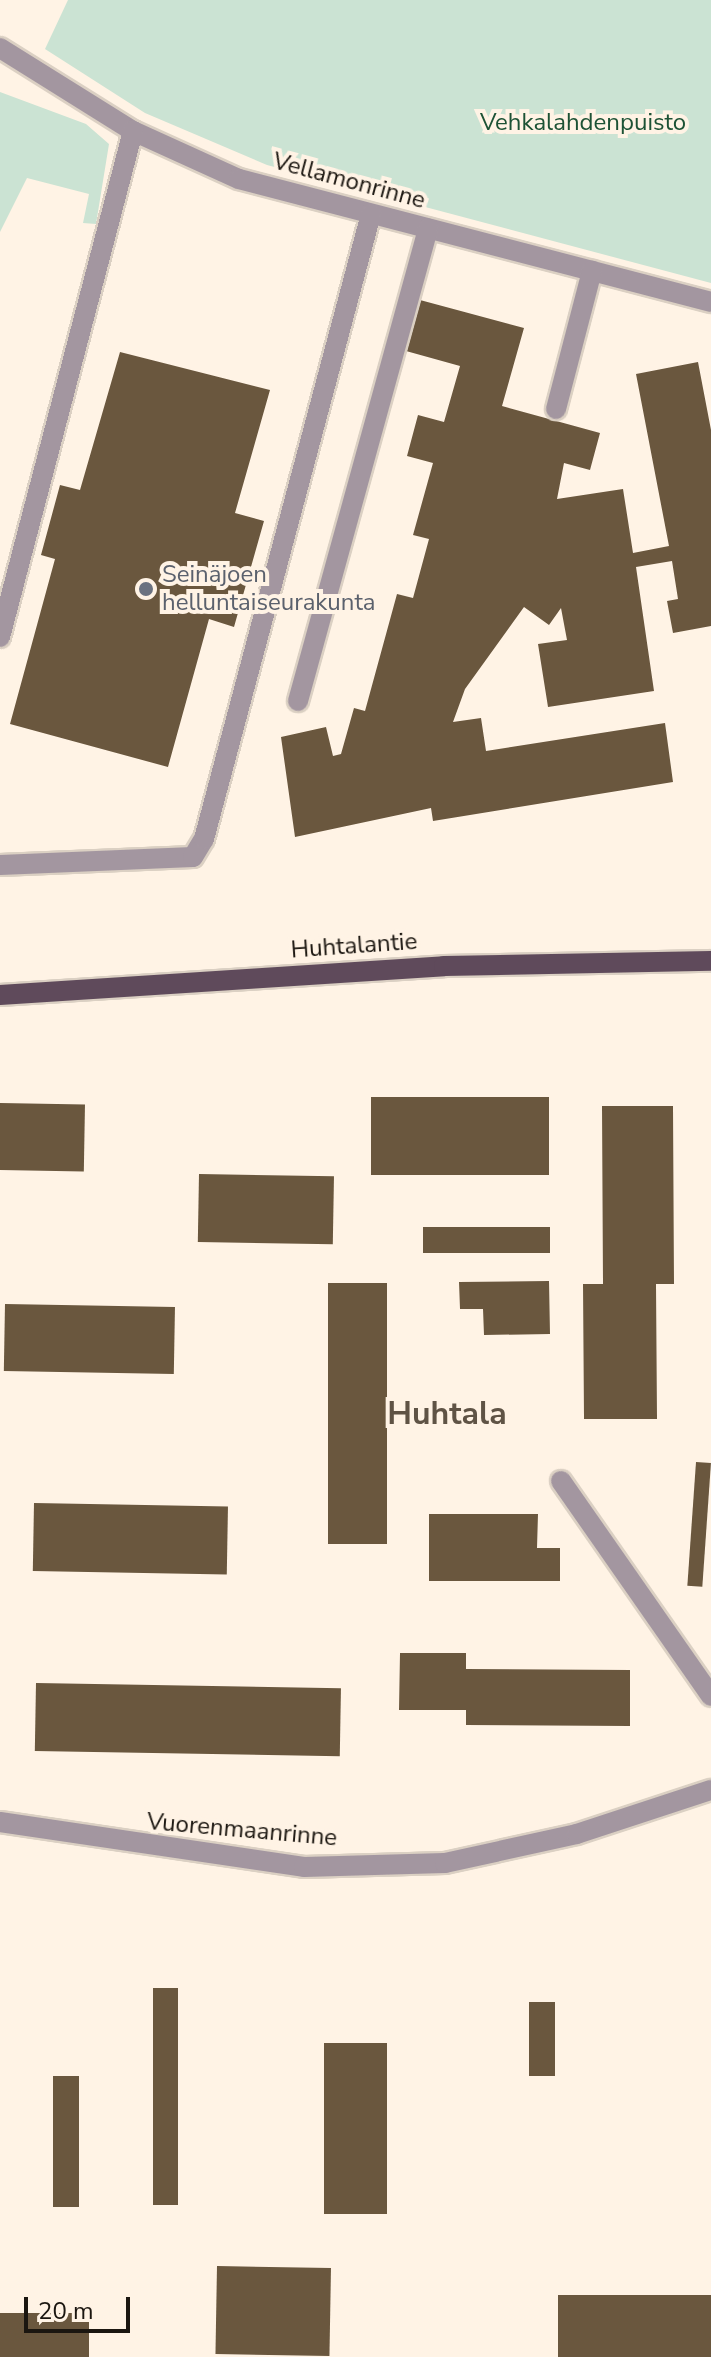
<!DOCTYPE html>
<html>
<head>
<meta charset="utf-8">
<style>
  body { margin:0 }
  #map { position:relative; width:711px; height:2357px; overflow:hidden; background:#fff3e5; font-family:"Nunito Sans",sans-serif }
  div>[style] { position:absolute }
  .green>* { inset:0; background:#cbe3d3 }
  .building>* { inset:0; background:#6a573e; transform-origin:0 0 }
  .roads { filter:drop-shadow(2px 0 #dbd0c3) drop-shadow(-2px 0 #dbd0c3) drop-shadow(0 2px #dbd0c3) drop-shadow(0 -2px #dbd0c3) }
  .minor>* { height:20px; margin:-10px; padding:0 10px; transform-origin:10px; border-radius:10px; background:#a396a0 }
  .major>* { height:20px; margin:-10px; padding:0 10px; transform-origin:10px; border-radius:10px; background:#5f4a5b }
  .dots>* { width:22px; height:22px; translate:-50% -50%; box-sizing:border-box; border:4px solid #fff3e5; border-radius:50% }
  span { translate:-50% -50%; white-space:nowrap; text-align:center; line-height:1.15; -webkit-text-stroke:8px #fff3e5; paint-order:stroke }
  .park-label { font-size:24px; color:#1d5235 }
  .street-label { font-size:24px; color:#1b1610 }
  .worship-label { font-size:24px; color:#5b616d }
  .left { translate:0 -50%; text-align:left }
  .district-label { font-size:32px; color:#5f5345; font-weight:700 }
  .scale { position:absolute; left:24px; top:2297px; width:106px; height:36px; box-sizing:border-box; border:4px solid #1b1610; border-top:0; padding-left:10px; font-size:24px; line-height:28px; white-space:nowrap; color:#1b1610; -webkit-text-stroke:6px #fff3e5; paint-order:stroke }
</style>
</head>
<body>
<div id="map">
  <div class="green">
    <i style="clip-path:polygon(68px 0,711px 0,711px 283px,267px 165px,145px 113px,45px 49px)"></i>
    <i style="clip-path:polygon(0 92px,86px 124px,109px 144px,96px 224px,83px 223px,89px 194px,27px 178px,0 232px)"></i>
  </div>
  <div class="building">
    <i style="clip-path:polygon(420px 300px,524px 328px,502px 406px,600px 433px,590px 470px,564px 463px,557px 499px,623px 489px,633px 553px,669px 546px,636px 374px,698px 362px,711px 430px,711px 626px,673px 633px,667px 601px,678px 599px,672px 561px,636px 567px,654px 691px,548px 707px,538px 644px,567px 640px,561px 608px,549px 625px,524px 607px,465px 689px,453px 722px,481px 718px,486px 751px,665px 723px,673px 782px,433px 821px,431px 808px,295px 837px,281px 737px,326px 727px,333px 756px,341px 754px,354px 708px,365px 711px,397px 594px,413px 598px,429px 539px,413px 535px,433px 463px,407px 456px,418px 415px,444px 422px,460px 366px,406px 351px)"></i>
    <i style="clip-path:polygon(120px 352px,270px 390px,235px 513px,264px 521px,234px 627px,209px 619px,168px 767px,10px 724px,55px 559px,41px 555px,60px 485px,80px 490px)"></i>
    <i style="left:549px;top:1097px;width:78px;height:178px;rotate:90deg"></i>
    <i style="left:0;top:1103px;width:85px;height:67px;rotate:1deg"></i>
    <i style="clip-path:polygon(602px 1106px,673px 1106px,674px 1284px,656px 1284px,657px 1419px,584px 1419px,583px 1284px,603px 1284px)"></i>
    <i style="left:199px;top:1174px;width:135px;height:68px;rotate:1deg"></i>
    <i style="left:423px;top:1227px;width:127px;height:26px"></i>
    <i style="clip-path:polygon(549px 1281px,550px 1334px,484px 1335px,483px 1309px,460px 1309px,459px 1282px)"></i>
    <i style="left:328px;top:1283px;width:59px;height:261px"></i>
    <i style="left:5px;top:1304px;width:170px;height:67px;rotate:1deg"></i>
    <i style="left:696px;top:1462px;width:15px;height:124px;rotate:4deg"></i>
    <i style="left:34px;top:1503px;width:194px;height:68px;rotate:1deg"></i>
    <i style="clip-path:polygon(429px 1514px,538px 1514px,537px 1548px,560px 1548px,560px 1581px,429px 1581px)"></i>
    <i style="clip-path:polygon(400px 1653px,466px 1653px,466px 1669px,630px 1670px,630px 1726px,466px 1725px,466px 1710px,399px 1710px)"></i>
    <i style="left:36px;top:1683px;width:305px;height:68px;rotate:1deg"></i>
    <i style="left:153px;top:1988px;width:25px;height:217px"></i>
    <i style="left:529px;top:2002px;width:26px;height:74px"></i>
    <i style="left:324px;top:2043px;width:63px;height:171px"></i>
    <i style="left:53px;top:2076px;width:26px;height:131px"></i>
    <i style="left:217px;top:2266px;width:114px;height:88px;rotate:1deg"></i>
    <i style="left:558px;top:2295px;width:153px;height:62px"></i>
    <i style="left:0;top:2313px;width:89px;height:44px"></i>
  </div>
  <div class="roads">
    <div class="minor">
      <i style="left:0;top:48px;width:157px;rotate:32deg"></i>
      <i style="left:133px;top:131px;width:116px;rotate:24.4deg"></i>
      <i style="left:239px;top:179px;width:488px;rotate:14.6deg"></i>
      <i style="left:556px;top:409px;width:143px;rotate:-75.4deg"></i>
      <i style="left:0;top:637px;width:523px;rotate:-75.27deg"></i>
      <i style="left:298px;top:701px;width:490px;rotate:-74.6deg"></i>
      <i style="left:0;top:865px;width:193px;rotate:-2.4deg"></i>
      <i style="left:193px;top:857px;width:21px;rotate:-59deg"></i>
      <i style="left:204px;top:839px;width:647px;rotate:-75.04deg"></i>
      <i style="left:561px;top:1481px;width:262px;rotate:55.1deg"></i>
      <i style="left:0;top:1822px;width:307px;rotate:8.4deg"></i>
      <i style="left:304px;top:1867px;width:141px;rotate:-1.6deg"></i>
      <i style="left:445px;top:1863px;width:135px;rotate:-12.4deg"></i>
      <i style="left:577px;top:1834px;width:141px;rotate:-18.2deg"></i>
    </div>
    <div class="major">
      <i style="left:0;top:995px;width:445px;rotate:-3.7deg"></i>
      <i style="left:444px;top:966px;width:267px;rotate:-1.1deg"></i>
    </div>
  </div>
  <div class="dots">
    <i style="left:146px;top:589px;background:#6b7280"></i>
  </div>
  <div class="park-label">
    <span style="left:583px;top:123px">Vehkalahdenpuisto</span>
  </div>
  <div class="street-label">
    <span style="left:349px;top:181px;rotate:15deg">Vellamonrinne</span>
    <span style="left:354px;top:946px;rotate:-4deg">Huhtalantie</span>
    <span style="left:242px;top:1830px;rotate:5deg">Vuorenmaanrinne</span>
  </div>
  <div class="worship-label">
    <span class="left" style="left:162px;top:589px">Seinäjoen<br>helluntaiseurakunta</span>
  </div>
  <div class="district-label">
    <span style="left:447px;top:1414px">Huhtala</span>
  </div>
  <div class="scale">20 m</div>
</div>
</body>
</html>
